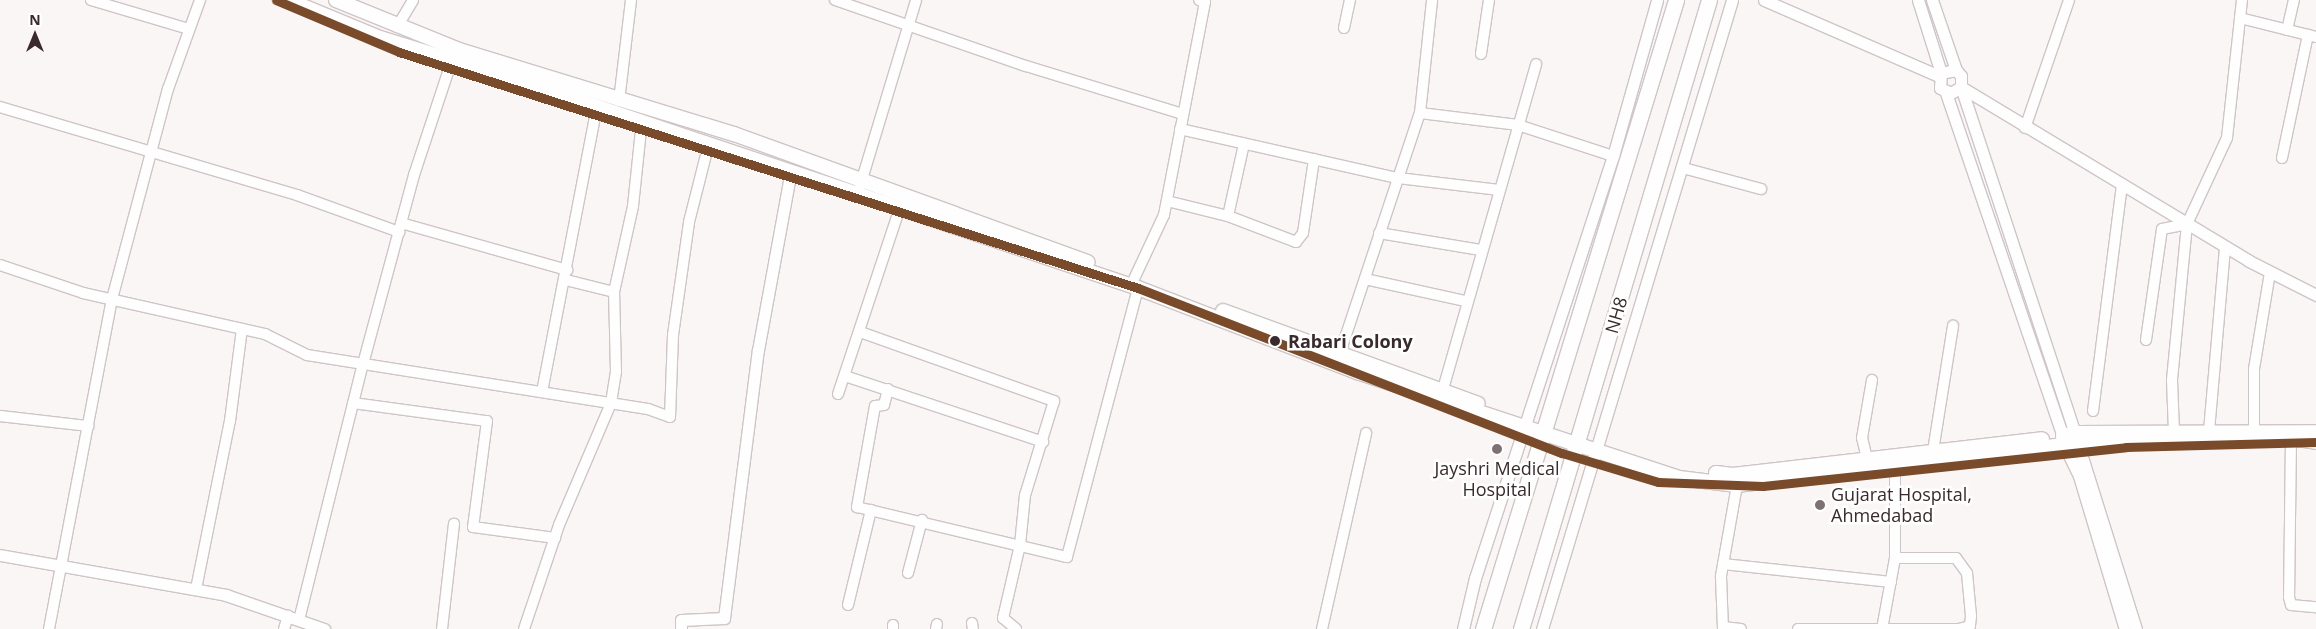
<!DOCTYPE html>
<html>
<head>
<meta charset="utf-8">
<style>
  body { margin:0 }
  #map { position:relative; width:2316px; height:629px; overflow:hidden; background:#faf6f6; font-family:"Open Sans",sans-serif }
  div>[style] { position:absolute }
  .roads { filter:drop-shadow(1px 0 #cfc5c6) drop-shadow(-1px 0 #cfc5c6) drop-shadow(0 1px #cfc5c6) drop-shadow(0 -1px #cfc5c6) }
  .minor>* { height:10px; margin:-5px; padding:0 5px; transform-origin:5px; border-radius:5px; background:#fefefe }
  .tertiary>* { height:11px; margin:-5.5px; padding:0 5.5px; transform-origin:5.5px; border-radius:5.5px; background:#fefefe }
  .secondary>* { height:14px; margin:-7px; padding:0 7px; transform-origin:7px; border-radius:7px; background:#fefefe }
  .primary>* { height:15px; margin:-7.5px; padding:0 7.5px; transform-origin:7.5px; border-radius:7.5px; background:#fefefe }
  .metro-1>* { height:9px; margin:-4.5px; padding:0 4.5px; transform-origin:4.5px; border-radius:4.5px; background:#7a4b2a }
  .dots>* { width:14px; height:14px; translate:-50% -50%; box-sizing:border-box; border:2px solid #fff; border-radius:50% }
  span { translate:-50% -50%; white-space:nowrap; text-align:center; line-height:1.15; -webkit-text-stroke:5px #fff; paint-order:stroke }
  .street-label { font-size:18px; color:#3a2a2c }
  .stop-label { font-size:18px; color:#3a2a2c; font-weight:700 }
  .left { translate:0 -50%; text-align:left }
  .poi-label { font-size:18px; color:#3a2a2c }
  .north { position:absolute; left:10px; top:10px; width:50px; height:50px; -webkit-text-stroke:4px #fff; paint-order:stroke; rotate:0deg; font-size:14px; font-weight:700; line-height:20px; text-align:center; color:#3a2a2c }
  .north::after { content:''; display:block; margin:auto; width:18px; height:22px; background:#3a2a2c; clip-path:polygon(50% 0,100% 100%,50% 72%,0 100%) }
</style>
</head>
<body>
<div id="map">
  <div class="roads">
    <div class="minor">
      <i style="left:91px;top:0;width:102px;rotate:16.5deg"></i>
      <i style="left:835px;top:0;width:202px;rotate:19.1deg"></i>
      <i style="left:1026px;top:66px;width:164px;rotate:17deg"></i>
      <i style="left:2240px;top:18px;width:78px;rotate:14deg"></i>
      <i style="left:397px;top:27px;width:31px;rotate:-59deg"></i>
      <i style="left:1344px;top:28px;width:29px;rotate:-78deg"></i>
      <i style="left:2287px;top:30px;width:31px;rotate:-77deg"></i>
      <i style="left:1481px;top:54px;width:55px;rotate:-81.6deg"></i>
      <i style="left:619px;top:101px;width:102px;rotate:-83.2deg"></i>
      <i style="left:0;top:107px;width:310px;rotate:16.5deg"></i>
      <i style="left:297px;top:195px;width:109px;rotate:19.9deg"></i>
      <i style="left:1420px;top:113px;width:99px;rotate:7deg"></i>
      <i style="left:1518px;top:125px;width:100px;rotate:18.1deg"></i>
      <i style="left:2025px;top:128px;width:135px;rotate:-71deg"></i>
      <i style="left:1180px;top:129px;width:223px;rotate:12.7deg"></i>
      <i style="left:1398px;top:178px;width:102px;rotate:6.8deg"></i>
      <i style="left:2282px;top:158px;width:126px;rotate:-78.1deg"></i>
      <i style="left:1683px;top:168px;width:81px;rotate:15.1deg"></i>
      <i style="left:860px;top:186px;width:194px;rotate:-73.2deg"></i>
      <i style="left:1167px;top:201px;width:63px;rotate:13.8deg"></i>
      <i style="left:1228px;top:216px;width:73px;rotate:20.9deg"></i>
      <i style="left:1296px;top:242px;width:11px;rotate:-52deg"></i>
      <i style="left:1303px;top:233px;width:75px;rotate:-81.5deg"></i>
      <i style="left:1228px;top:216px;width:74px;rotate:-77.5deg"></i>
      <i style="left:401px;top:223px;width:173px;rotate:15.8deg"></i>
      <i style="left:2187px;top:224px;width:95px;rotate:-65.1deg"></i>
      <i style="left:2227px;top:138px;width:139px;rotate:-83.8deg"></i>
      <i style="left:1379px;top:233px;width:103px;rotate:9.5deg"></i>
      <i style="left:0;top:265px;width:88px;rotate:18.6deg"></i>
      <i style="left:83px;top:293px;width:187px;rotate:12.7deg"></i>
      <i style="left:265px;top:334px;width:47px;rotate:26.6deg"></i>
      <i style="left:307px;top:355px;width:345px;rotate:9deg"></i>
      <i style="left:648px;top:409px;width:23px;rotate:20deg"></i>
      <i style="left:670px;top:417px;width:82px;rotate:-87.9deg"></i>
      <i style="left:673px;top:335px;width:114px;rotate:-81.9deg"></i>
      <i style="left:689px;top:222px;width:81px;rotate:-75.8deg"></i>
      <i style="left:1134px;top:279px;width:71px;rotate:-64.9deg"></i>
      <i style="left:1164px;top:215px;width:217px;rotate:-79.1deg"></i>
      <i style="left:1205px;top:2px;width:6px;rotate:-162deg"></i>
      <i style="left:1365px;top:279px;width:102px;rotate:12.4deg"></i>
      <i style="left:614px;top:292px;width:88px;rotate:-77.5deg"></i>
      <i style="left:633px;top:206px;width:85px;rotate:-84deg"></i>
      <i style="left:860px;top:332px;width:206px;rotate:19.6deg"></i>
      <i style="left:1054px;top:401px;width:98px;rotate:107.1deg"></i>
      <i style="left:1025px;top:495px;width:50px;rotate:95.7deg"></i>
      <i style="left:1020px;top:545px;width:75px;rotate:103.1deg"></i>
      <i style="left:1003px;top:618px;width:17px;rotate:40deg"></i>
      <i style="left:2146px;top:340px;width:112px;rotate:-81.8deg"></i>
      <i style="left:2162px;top:229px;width:25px;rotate:-11deg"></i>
      <i style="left:2187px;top:224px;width:157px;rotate:95.5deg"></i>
      <i style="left:2172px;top:380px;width:52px;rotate:87.8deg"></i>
      <i style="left:1340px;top:353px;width:253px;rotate:-71.6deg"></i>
      <i style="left:1420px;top:113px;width:114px;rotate:-83.9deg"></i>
      <i style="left:845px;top:376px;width:209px;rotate:18.4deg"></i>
      <i style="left:888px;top:389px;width:16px;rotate:104deg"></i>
      <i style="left:884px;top:405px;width:9px;rotate:174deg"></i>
      <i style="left:875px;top:406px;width:103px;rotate:100.1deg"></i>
      <i style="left:857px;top:507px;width:216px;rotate:13.4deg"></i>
      <i style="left:1067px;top:557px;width:278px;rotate:-75.2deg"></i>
      <i style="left:1443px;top:389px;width:338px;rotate:-74deg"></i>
      <i style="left:542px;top:392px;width:291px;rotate:-79.1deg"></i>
      <i style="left:838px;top:394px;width:196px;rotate:-71.6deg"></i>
      <i style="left:353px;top:403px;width:135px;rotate:7.7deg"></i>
      <i style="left:487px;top:421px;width:107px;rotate:97.5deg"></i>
      <i style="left:473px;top:527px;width:83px;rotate:7.6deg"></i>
      <i style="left:2093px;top:411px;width:228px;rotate:-82.7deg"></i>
      <i style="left:0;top:416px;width:89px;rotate:6.5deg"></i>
      <i style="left:2254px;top:430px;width:61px;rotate:-90deg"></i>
      <i style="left:2254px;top:369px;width:98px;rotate:-80.6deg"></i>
      <i style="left:2209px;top:431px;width:185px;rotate:-85deg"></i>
      <i style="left:2291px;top:438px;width:159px;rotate:90.7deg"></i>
      <i style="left:2289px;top:597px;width:8px;rotate:76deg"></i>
      <i style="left:2291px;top:605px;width:25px;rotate:5deg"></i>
      <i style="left:1933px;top:451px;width:127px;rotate:-80.9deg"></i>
      <i style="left:1867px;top:459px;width:22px;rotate:-103deg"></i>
      <i style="left:1862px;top:438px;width:59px;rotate:-80.2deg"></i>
      <i style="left:1895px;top:558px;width:61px"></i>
      <i style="left:1956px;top:558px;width:19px;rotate:54deg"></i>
      <i style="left:1967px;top:573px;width:43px;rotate:84.7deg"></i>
      <i style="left:1971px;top:616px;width:10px;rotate:96deg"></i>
      <i style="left:1970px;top:626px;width:11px;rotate:165deg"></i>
      <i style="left:1723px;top:564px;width:169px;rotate:6.1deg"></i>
      <i style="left:908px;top:573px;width:55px;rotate:-75.2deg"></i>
      <i style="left:196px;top:589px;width:171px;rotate:-78.6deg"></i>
      <i style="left:230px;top:421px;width:93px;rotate:-82.6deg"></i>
      <i style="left:848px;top:605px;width:98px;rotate:-76.4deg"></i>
      <i style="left:299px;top:620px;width:264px;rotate:-76deg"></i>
      <i style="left:363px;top:364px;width:196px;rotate:-74.9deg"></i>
      <i style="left:414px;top:175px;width:121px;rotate:-71.7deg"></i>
      <i style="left:972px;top:623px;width:6px;rotate:81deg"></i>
      <i style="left:1723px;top:627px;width:18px;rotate:6deg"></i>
      <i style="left:49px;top:629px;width:336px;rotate:-79.2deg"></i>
      <i style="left:112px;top:299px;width:217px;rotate:-75.1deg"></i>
      <i style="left:168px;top:89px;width:95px;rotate:-70.2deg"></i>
      <i style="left:284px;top:629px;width:14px;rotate:-73deg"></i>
      <i style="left:442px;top:629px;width:106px;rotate:-83.5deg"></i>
      <i style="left:524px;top:629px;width:110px;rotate:-71.4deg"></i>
      <i style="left:559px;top:525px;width:133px;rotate:-66.9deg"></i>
      <i style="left:611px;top:403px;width:31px;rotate:-81deg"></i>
      <i style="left:616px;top:372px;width:80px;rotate:-91.4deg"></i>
      <i style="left:614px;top:292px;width:49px;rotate:-166deg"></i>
      <i style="left:893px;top:629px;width:4px;rotate:-90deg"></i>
      <i style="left:936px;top:629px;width:5px;rotate:-79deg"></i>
      <i style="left:1322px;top:629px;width:201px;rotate:-77.3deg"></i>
      <i style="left:1723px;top:629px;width:53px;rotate:-92.2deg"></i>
      <i style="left:1721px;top:576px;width:92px;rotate:-80deg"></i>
      <i style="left:1798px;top:629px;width:159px"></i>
      <i style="left:1882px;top:629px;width:72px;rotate:-79.6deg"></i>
      <i style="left:1895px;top:558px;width:92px;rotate:-90deg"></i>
    </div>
    <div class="tertiary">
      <i style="left:1764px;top:0;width:191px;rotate:23.5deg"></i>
      <i style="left:1918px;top:0;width:77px;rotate:72.5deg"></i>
      <i style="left:1941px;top:73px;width:15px;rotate:94deg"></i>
      <i style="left:1940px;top:88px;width:12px;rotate:24deg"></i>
      <i style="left:1951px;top:93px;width:12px;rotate:-31deg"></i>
      <i style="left:1961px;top:87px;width:11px;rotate:-90deg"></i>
      <i style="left:1961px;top:76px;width:8px;rotate:-130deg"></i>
      <i style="left:1956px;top:70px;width:15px;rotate:169deg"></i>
      <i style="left:1932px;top:0;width:74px;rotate:71.1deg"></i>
      <i style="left:1961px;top:87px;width:336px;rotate:31.1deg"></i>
      <i style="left:2249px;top:261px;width:75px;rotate:26.9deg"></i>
      <i style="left:1961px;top:87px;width:364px;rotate:71.8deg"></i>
      <i style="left:1946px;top:93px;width:362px;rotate:71.2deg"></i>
      <i style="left:2078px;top:444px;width:194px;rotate:72.6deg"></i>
      <i style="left:2064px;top:445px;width:34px;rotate:64deg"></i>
      <i style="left:2079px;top:476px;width:160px;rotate:73.3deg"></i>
      <i style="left:0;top:555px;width:230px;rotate:10deg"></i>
      <i style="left:226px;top:595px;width:104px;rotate:19.1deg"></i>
      <i style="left:681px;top:629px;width:9px;rotate:-90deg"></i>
      <i style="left:681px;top:620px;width:43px;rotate:-2.7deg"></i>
      <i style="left:724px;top:618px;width:270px;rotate:-82.8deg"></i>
      <i style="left:758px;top:350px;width:182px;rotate:-79.6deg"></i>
      <i style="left:1463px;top:629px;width:52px;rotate:-76.8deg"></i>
      <i style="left:1475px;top:578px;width:444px;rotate:-71.9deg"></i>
      <i style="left:1613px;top:156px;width:162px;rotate:-74.2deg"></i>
      <i style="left:1542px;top:629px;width:657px;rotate:-73.19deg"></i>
    </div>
    <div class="secondary">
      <i style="left:288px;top:0;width:100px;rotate:22.4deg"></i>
      <i style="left:380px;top:38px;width:156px;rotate:17.2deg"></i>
      <i style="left:529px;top:84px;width:642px;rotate:18.52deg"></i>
      <i style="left:1138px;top:288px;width:235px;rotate:21deg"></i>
      <i style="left:1357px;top:372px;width:339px;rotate:18.2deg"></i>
      <i style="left:1679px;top:478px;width:58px;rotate:6.9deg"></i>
      <i style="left:1737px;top:485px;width:329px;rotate:-7deg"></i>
      <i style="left:336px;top:0;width:133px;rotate:22.1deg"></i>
      <i style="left:459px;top:50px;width:288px;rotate:17deg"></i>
      <i style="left:734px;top:134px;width:376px;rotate:19.9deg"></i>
      <i style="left:1223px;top:311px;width:271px;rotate:20deg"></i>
      <i style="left:2075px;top:433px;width:241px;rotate:-0.2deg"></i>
      <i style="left:2078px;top:444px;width:11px;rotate:-105deg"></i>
      <i style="left:2075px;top:433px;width:12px;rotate:166deg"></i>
      <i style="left:2063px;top:436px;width:9px;rotate:84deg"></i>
      <i style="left:2064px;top:445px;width:8px;rotate:30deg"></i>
      <i style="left:2071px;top:449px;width:9px;rotate:-36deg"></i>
      <i style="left:2078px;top:444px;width:213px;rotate:-1.6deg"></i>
      <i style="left:2291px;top:438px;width:25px;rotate:9deg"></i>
      <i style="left:1716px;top:473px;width:17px;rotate:7deg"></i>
      <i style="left:1733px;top:475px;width:311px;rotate:-6.6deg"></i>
    </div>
    <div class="primary">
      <i style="left:1483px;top:629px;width:658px;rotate:-72.94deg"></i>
      <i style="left:1521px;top:629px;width:656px;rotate:-73.36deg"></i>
    </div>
  </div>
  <div class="metro-1">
    <i style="left:276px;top:0;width:134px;rotate:22.9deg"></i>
    <i style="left:399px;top:52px;width:776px;rotate:17.71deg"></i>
    <i style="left:1138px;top:288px;width:455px;rotate:21.3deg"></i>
    <i style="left:1562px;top:453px;width:100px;rotate:16.8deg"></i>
    <i style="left:1658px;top:482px;width:105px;rotate:2.2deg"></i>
    <i style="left:1763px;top:486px;width:365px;rotate:-6.1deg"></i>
    <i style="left:2126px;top:447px;width:190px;rotate:-1.5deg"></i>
  </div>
  <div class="dots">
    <i style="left:1275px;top:341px;background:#3a2a2c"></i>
    <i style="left:1497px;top:449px;background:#7d7173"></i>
    <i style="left:1820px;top:505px;background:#7d7173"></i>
  </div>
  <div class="street-label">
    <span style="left:1616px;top:315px;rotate:-74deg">NH8</span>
  </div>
  <div class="stop-label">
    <span class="left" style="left:1288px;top:341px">Rabari Colony</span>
  </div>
  <div class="poi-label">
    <span style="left:1497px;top:479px">Jayshri Medical<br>Hospital</span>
    <span class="left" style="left:1831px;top:505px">Gujarat Hospital,<br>Ahmedabad</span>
  </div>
  <div class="north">N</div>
</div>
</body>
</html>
